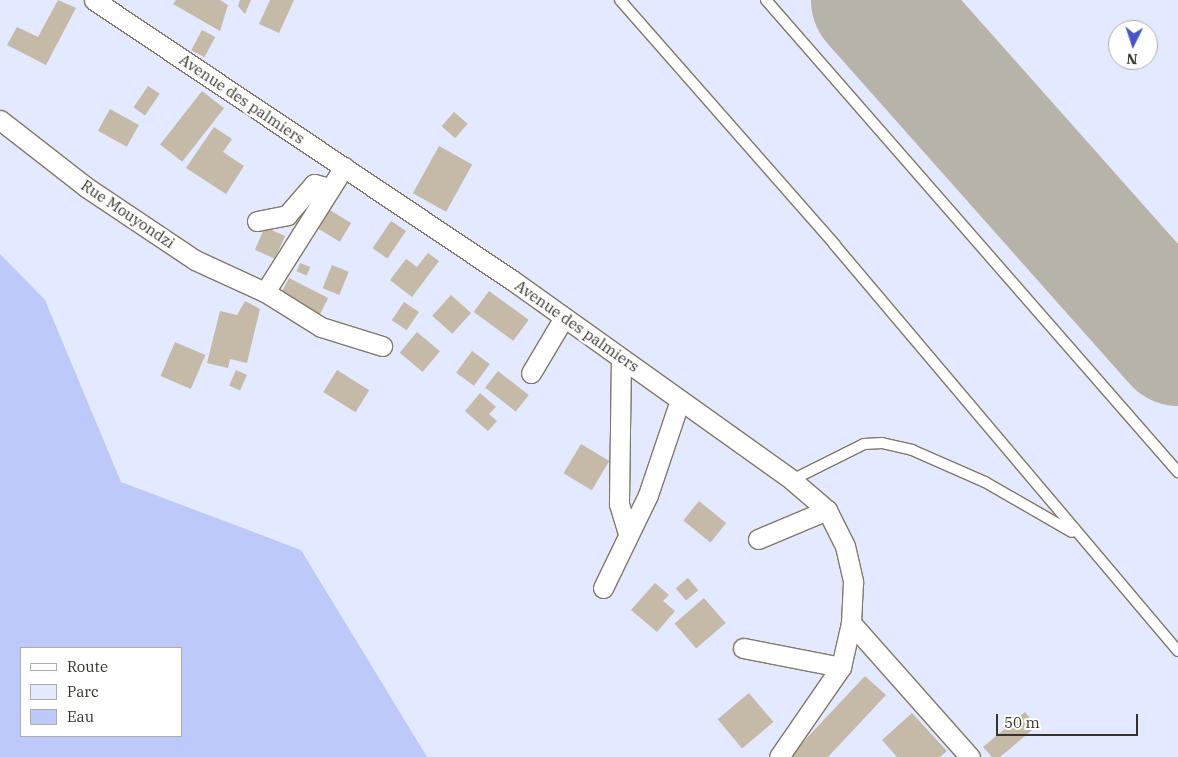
<!DOCTYPE html>
<html>
<head>
<meta charset="utf-8">
<style>
  body { margin:0 }
  #map { position:relative; width:1178px; height:757px; overflow:hidden; background:#fef8ec; font-family:"IBM Plex Serif",serif }
  div>[style] { position:absolute }
  .green>* { inset:0; background:#e3e9ff }
  .water>* { inset:0; background:#bcc9f9 }
  .runway>* { height:129px; margin:-64.5px; padding:0 64.5px; transform-origin:64.5px; border-radius:64.5px; background:#b8b3a8 }
  .building>* { inset:0; background:#c4baa7; transform-origin:0 0 }
  .roads { filter:drop-shadow(1px 0 #827967) drop-shadow(-1px 0 #827967) drop-shadow(0 1px #827967) drop-shadow(0 -1px #827967) }
  .lane>* { height:10px; margin:-5px; padding:0 5px; transform-origin:5px; border-radius:5px; background:#fff }
  .street>* { height:19px; margin:-9.5px; padding:0 9.5px; transform-origin:9.5px; border-radius:9.5px; background:#fff }
  span { translate:-50% -50%; white-space:nowrap; text-align:center; line-height:1.15; -webkit-text-stroke:4.5px #fff; paint-order:stroke }
  .street-label { font-size:15px; color:#37332b }
  .legend { position:absolute; left:20px; top:647px; width:162px; height:90px; box-sizing:border-box; background:#fff; border:1px solid #afadaa; margin:0; padding:6px 9px; list-style:none; font-size:15px; color:#37332b }
  .legend li { display:flex; align-items:center; gap:10px; height:25px }
  .legend b { width:25px; border:1px solid #afadaa }
  .north { position:absolute; left:1108px; top:20px; width:50px; height:50px; box-sizing:border-box; background:#fff; border:1px solid #afadaa; border-radius:50%; rotate:184deg; font-size:14px; font-weight:700; line-height:20px; text-align:center; color:#37332b }
  .north::after { content:''; display:block; margin:auto; width:18px; height:22px; background:#4755c9; clip-path:polygon(50% 0,100% 100%,50% 72%,0 100%) }
  .scale { position:absolute; left:996px; top:714px; width:142px; height:22px; box-sizing:border-box; border:2px solid #37332b; border-top:0; padding-left:6px; font-size:15px; line-height:18px; white-space:nowrap; color:#37332b; -webkit-text-stroke:4px #fff; paint-order:stroke }
</style>
</head>
<body>
<div id="map">
  <div class="green">
    <i style="clip-path:polygon(evenodd,0 0,1178px 0,1178px 757px,0 757px,0 0,1118px 30px,1148px 30px,1148px 60px,1118px 60px,1118px 30px,0 0,21px 648px,181px 648px,181px 736px,21px 736px,21px 648px)"></i>
  </div>
  <div class="water">
    <i style="clip-path:polygon(evenodd,0 254px,45px 300px,121px 482px,301px 550px,427px 757px,0 757px,0 254px,21px 648px,181px 648px,181px 736px,21px 736px,21px 648px)"></i>
  </div>
  <div class="runway">
    <i style="left:875px;top:0;width:456px;rotate:48.4deg"></i>
  </div>
  <div class="building">
    <i style="clip-path:polygon(58px 0,76px 8px,46px 65px,7px 45px,17px 27px,38px 37px)"></i>
    <i style="clip-path:polygon(176px 0,220px 0,228px 5px,220px 31px,173px 4px)"></i>
    <i style="clip-path:polygon(240px 0,251px 0,245px 14px,238px 6px)"></i>
    <i style="clip-path:polygon(270px 0,294px 0,279px 33px,259px 24px)"></i>
    <i style="left:202px;top:30px;width:15px;height:23px;rotate:28deg"></i>
    <i style="left:148px;top:86px;width:14px;height:26px;rotate:34deg"></i>
    <i style="left:202px;top:91px;width:28px;height:68px;rotate:38deg"></i>
    <i style="left:110px;top:109px;width:33px;height:25px;rotate:29deg"></i>
    <i style="left:454px;top:112px;width:18px;height:19px;rotate:41deg"></i>
    <i style="clip-path:polygon(214px 127px,232px 139px,223px 152px,244px 166px,226px 194px,186px 168px)"></i>
    <i style="left:439px;top:146px;width:38px;height:54px;rotate:29deg"></i>
    <i style="left:328px;top:209px;width:27px;height:22px;rotate:31deg"></i>
    <i style="left:391px;top:221px;width:18px;height:33px;rotate:34deg"></i>
    <i style="left:265px;top:227px;width:22px;height:25px;rotate:24deg"></i>
    <i style="clip-path:polygon(428px 253px,439px 261px,412px 297px,390px 280px,406px 259px,417px 267px)"></i>
    <i style="left:300px;top:263px;width:11px;height:9px;rotate:22deg"></i>
    <i style="left:332px;top:265px;width:18px;height:25px;rotate:22deg"></i>
    <i style="left:289px;top:278px;width:44px;height:21px;rotate:27deg"></i>
    <i style="left:489px;top:291px;width:49px;height:26px;rotate:36deg"></i>
    <i style="left:451px;top:295px;width:27px;height:28px;rotate:42deg"></i>
    <i style="clip-path:polygon(245px 301px,260px 309px,247px 363px,230px 359px,228px 368px,207px 363px,220px 311px,237px 315px)"></i>
    <i style="left:404px;top:302px;width:18px;height:22px;rotate:34deg"></i>
    <i style="left:417px;top:332px;width:30px;height:27px;rotate:40deg"></i>
    <i style="left:175px;top:342px;width:33px;height:37px;rotate:23deg"></i>
    <i style="left:472px;top:351px;width:22px;height:27px;rotate:36deg"></i>
    <i style="left:236px;top:370px;width:12px;height:17px;rotate:24deg"></i>
    <i style="left:337px;top:370px;width:38px;height:26px;rotate:32deg"></i>
    <i style="left:498px;top:371px;width:39px;height:21px;rotate:38deg"></i>
    <i style="clip-path:polygon(480px 393px,496px 407px,489px 414px,497px 421px,488px 431px,465px 411px)"></i>
    <i style="left:581px;top:444px;width:33px;height:34px;rotate:31deg"></i>
    <i style="left:699px;top:501px;width:35px;height:25px;rotate:39deg"></i>
    <i style="left:688px;top:578px;width:16px;height:16px;rotate:50deg"></i>
    <i style="clip-path:polygon(655px 583px,669px 595px,663px 601px,675px 611px,657px 632px,631px 610px)"></i>
    <i style="left:704px;top:598px;width:33px;height:39px;rotate:49deg"></i>
    <i style="clip-path:polygon(865px 676px,886px 695px,828px 757px,789px 757px)"></i>
    <i style="left:749px;top:693px;width:38px;height:41px;rotate:50deg"></i>
    <i style="clip-path:polygon(1025px 712px,1037px 726px,1000px 757px,992px 757px,983px 747px)"></i>
    <i style="clip-path:polygon(912px 713px,947px 751px,940px 757px,897px 757px,882px 740px)"></i>
  </div>
  <div class="roads">
    <div class="lane">
      <i style="left:620px;top:0;width:325px;rotate:48.7deg"></i>
      <i style="left:834px;top:244px;width:533px;rotate:49.8deg"></i>
      <i style="left:766px;top:0;width:627px;rotate:48.88deg"></i>
      <i style="left:792px;top:480px;width:80px;rotate:-26.6deg"></i>
      <i style="left:864px;top:444px;width:18px;rotate:-3deg"></i>
      <i style="left:882px;top:443px;width:31px;rotate:13deg"></i>
      <i style="left:912px;top:450px;width:80px;rotate:23.7deg"></i>
      <i style="left:985px;top:482px;width:100px;rotate:29.9deg"></i>
    </div>
    <div class="street">
      <i style="left:94px;top:0;width:503px;rotate:33.82deg"></i>
      <i style="left:512px;top:280px;width:344px;rotate:35.5deg"></i>
      <i style="left:792px;top:480px;width:46px;rotate:40.6deg"></i>
      <i style="left:827px;top:510px;width:40px;rotate:63.4deg"></i>
      <i style="left:845px;top:546px;width:37px;rotate:77deg"></i>
      <i style="left:853px;top:582px;width:41px;rotate:92.8deg"></i>
      <i style="left:851px;top:623px;width:45px;rotate:102.8deg"></i>
      <i style="left:841px;top:667px;width:109px;rotate:124.6deg"></i>
      <i style="left:0;top:120px;width:109px;rotate:37.9deg"></i>
      <i style="left:86px;top:187px;width:131px;rotate:33.8deg"></i>
      <i style="left:195px;top:260px;width:77px;rotate:24.6deg"></i>
      <i style="left:265px;top:292px;width:66px;rotate:32deg"></i>
      <i style="left:321px;top:327px;width:64px;rotate:17.3deg"></i>
      <i style="left:257px;top:221px;width:31px;rotate:-11deg"></i>
      <i style="left:287px;top:215px;width:41px;rotate:-48.9deg"></i>
      <i style="left:314px;top:184px;width:16px;rotate:14deg"></i>
      <i style="left:265px;top:292px;width:148px;rotate:-57.7deg"></i>
      <i style="left:621px;top:358px;width:146px;rotate:90.8deg"></i>
      <i style="left:619px;top:504px;width:31px;rotate:73deg"></i>
      <i style="left:531px;top:373px;width:63px;rotate:-59.3deg"></i>
      <i style="left:758px;top:539px;width:75px;rotate:-22.8deg"></i>
      <i style="left:603px;top:588px;width:103px;rotate:-64.2deg"></i>
      <i style="left:648px;top:495px;width:100px;rotate:-71.4deg"></i>
      <i style="left:851px;top:623px;width:179px;rotate:48.4deg"></i>
      <i style="left:743px;top:648px;width:100px;rotate:11deg"></i>
    </div>
  </div>
  <div class="street-label">
    <span style="left:242px;top:99px;rotate:34deg">Avenue des palmiers</span>
    <span style="left:128px;top:214px;rotate:34deg">Rue Mouyondzi</span>
    <span style="left:577px;top:326px;rotate:35deg">Avenue des palmiers</span>
  </div>
  <ul class="legend">
  <li><b style="height:6px;background:#fff"></b>Route</li>
  <li><b style="height:14px;background:#e3e9ff"></b>Parc</li>
  <li><b style="height:14px;background:#bcc9f9"></b>Eau</li>
  </ul>
  <div class="north">N</div>
  <div class="scale">50 m</div>
</div>
</body>
</html>
